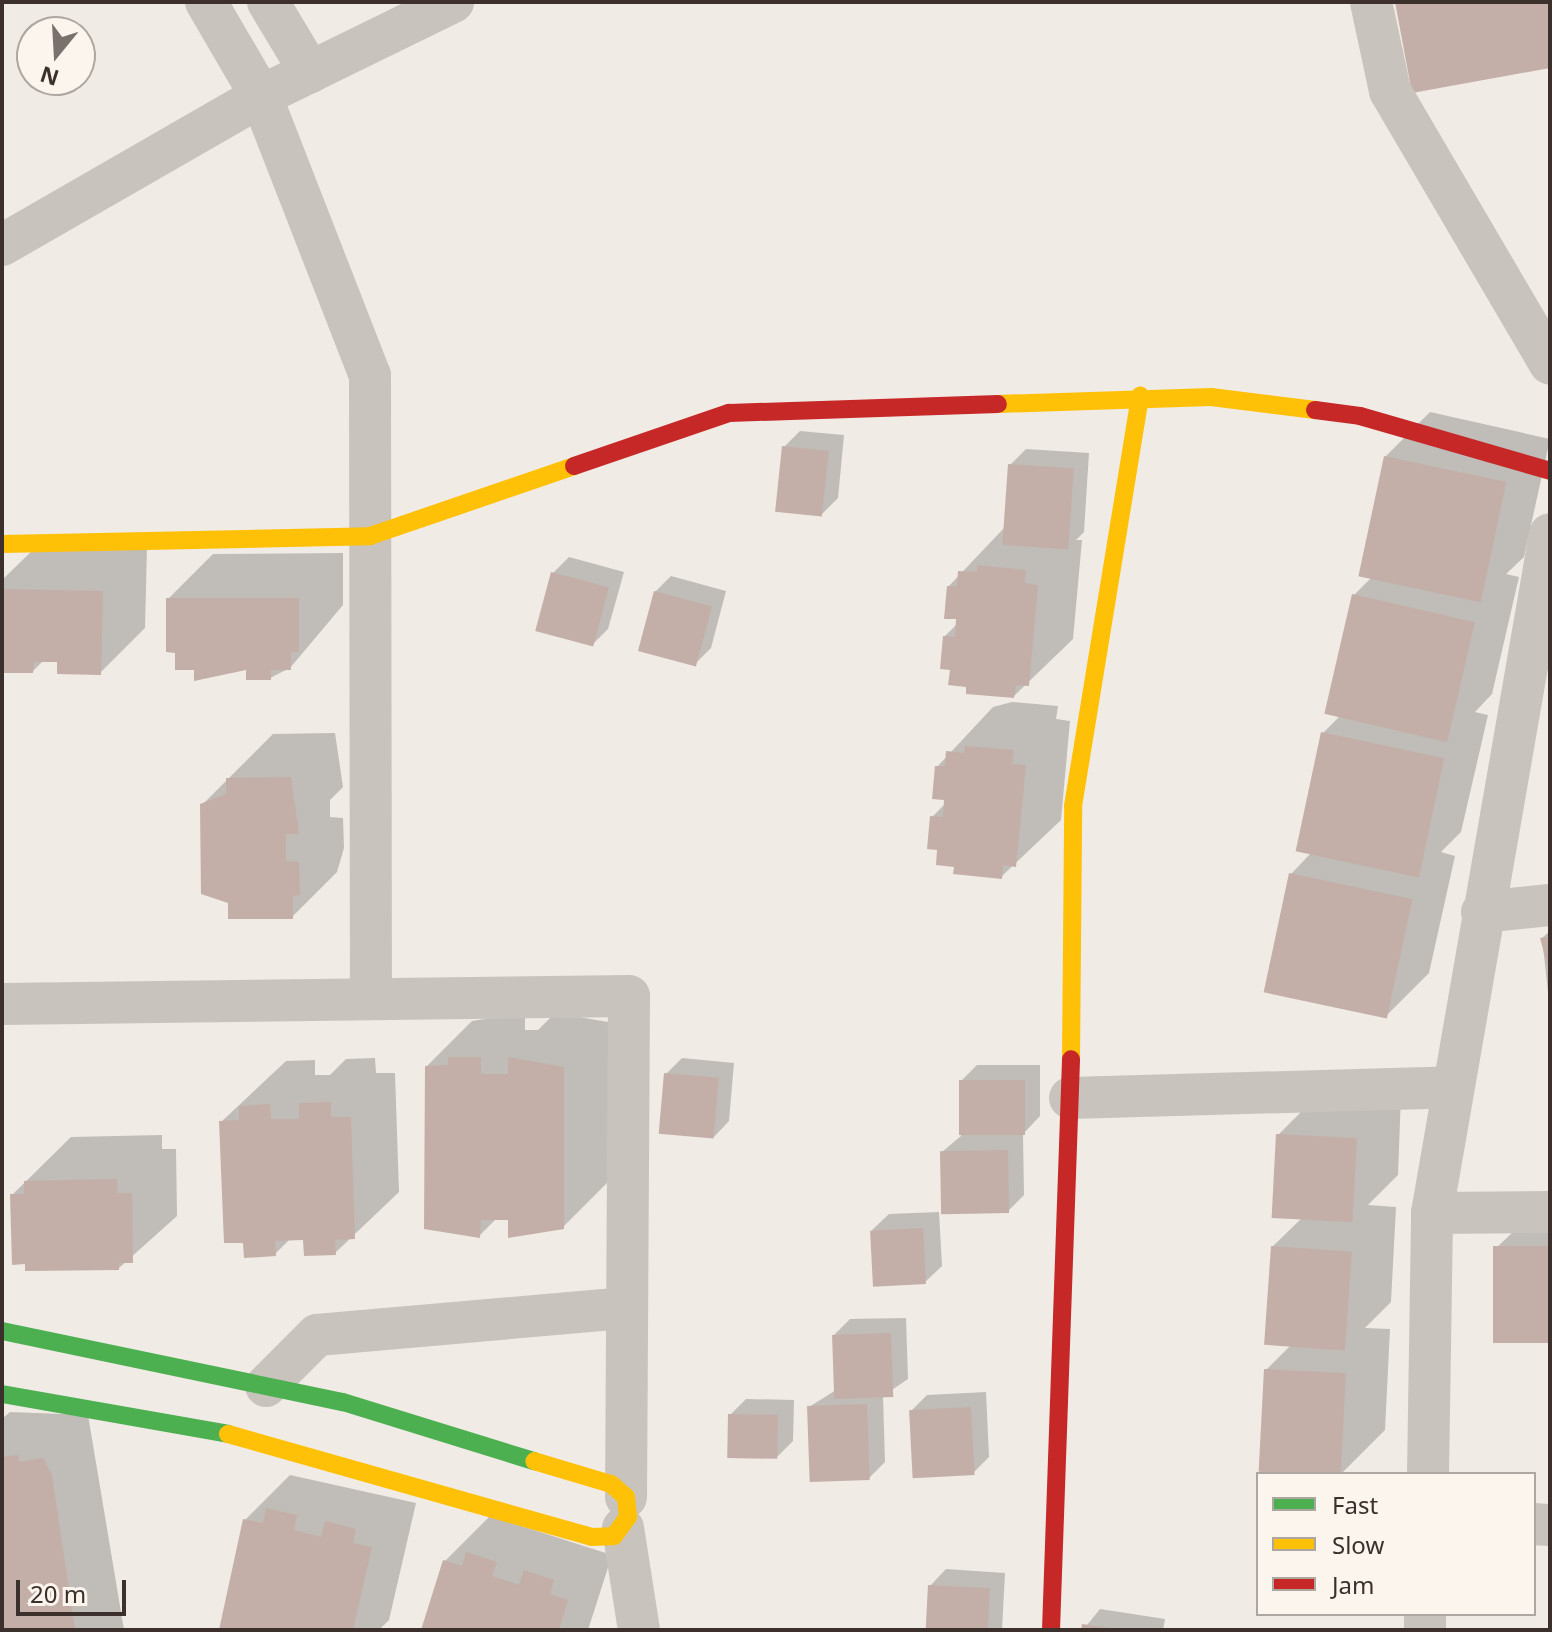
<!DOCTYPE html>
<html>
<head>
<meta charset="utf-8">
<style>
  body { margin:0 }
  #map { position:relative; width:1552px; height:1632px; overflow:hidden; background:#f0ebe5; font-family:"Noto Sans",sans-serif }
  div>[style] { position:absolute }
  .shadow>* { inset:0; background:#0003 }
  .building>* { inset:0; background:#c3afa7; transform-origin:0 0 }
  .street>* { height:42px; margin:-21px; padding:0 21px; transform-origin:21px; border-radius:21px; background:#c9c3be }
  .fast>* { height:18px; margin:-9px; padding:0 9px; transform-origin:9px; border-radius:9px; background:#4caf50 }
  .slow>* { height:18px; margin:-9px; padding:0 9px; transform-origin:9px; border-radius:9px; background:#ffc107 }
  .jam>* { height:18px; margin:-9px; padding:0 9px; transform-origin:9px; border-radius:9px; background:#c62828 }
  span { translate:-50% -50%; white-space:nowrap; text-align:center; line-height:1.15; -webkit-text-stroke:7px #fbf5ee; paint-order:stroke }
  .frame { position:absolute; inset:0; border:4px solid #3b302b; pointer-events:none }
  .legend { position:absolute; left:1256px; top:1472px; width:280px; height:144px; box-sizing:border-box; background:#fbf5ee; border:2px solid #aea6a0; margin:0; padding:10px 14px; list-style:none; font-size:24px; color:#3b302b }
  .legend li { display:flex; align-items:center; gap:16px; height:40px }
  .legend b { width:40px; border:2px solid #aea6a0 }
  .north { position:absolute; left:16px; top:16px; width:80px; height:80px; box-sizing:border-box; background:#fbf5ee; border:2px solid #aea6a0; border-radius:50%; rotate:198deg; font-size:22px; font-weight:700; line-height:32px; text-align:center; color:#3b302b }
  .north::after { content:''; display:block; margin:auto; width:28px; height:36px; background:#7a716c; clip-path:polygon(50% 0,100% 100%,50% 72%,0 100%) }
  .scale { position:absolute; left:16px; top:1580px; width:110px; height:36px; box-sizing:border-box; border:4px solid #3b302b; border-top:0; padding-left:10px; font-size:24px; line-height:28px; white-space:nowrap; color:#3b302b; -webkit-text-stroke:6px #fbf5ee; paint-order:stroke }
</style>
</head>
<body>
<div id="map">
  <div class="shadow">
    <i style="clip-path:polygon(1430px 412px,1550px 439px,1524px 557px,1506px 574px,1519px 577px,1492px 694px,1475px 712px,1488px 715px,1461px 832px,1441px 852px,1455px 856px,1429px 973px,1384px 1018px,1291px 874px,1311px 853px,1323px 733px,1341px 715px,1354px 595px,1372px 577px,1385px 457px)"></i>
    <i style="clip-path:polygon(800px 431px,844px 435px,838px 498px,822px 514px,784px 447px)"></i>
    <i style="clip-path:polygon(1026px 449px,1089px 453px,1084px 532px,1076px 540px,1082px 540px,1073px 639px,1014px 696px,969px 685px,952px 668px,944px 637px,958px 623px,949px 586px,1005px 527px,1010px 465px)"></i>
    <i style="clip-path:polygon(38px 545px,147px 547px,145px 628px,100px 673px,59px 660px,44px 660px,33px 671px,2px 671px,2px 580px)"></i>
    <i style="clip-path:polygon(343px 553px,343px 605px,290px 668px,270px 678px,248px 667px,196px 668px,168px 599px,213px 554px)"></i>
    <i style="clip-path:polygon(569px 557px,624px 572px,608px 629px,592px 645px,553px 573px)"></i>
    <i style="clip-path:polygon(671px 576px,726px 591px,711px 648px,694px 665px,655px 592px)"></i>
    <i style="clip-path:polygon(1012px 702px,1058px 706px,1056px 719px,1070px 721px,1061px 820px,1001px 877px,956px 866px,932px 817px,946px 803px,937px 767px,993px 707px)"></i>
    <i style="clip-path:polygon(335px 733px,343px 787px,330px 800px,330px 817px,343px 818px,344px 848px,337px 872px,292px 917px,230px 902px,202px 805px,273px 734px)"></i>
    <i style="clip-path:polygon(1550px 931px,1550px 1010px,1542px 938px)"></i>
    <i style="clip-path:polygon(525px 1013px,525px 1030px,538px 1030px,555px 1013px,608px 1022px,608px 1182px,563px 1227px,497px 1218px,479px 1236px,427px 1066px,472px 1021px)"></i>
    <i style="clip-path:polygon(375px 1058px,376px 1073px,395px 1073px,399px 1192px,335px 1253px,305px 1238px,290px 1239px,275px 1254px,221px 1122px,286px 1061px,315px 1060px,315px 1075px,330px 1075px,346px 1059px)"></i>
    <i style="clip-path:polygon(682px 1058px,734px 1063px,729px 1121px,713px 1138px,666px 1074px)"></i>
    <i style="clip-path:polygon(977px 1065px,1040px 1065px,1040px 1116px,1023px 1134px,1024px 1195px,1008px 1211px,942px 1152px,961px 1136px,961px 1081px)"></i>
    <i style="clip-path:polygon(1323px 1090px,1401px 1094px,1398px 1175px,1368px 1205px,1396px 1207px,1391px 1302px,1365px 1328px,1390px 1329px,1385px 1430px,1341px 1474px,1261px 1470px,1266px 1370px,1292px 1344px,1272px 1247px,1302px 1218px,1278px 1135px)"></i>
    <i style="clip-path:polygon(162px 1135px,162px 1149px,176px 1149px,177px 1216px,119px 1268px,12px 1195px,71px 1137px)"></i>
    <i style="clip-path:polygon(939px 1212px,942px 1266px,925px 1282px,872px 1230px,889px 1214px)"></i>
    <i style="clip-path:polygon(1550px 1231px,1550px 1341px,1495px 1249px,1512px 1233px)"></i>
    <i style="clip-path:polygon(906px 1318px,908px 1379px,883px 1396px,885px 1462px,869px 1478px,809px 1407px,836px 1390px,834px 1335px,850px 1319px)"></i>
    <i style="clip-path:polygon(986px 1392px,989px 1457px,973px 1473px,911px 1411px,927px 1395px)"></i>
    <i style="clip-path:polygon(746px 1399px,794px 1400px,793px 1441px,777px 1457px,730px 1415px)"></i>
    <i style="clip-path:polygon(10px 1412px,88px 1415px,124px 1630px,2px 1630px,2px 1419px)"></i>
    <i style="clip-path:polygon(290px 1475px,416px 1503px,389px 1620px,379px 1630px,221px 1630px,245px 1520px)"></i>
    <i style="clip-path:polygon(490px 1516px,612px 1555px,588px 1630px,423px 1630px,445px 1561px)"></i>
    <i style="clip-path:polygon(946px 1569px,1005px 1573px,1002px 1630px,928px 1630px,930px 1586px)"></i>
    <i style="clip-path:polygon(1100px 1609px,1165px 1619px,1163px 1630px,1083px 1630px)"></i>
  </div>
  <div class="building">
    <i style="clip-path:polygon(1395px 2px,1550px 2px,1550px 68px,1412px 93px)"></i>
    <i style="left:782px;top:446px;width:47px;height:66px;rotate:6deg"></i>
    <i style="left:1384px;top:456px;width:125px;height:123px;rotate:12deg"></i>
    <i style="left:1008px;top:464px;width:66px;height:81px;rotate:4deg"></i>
    <i style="clip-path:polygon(977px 565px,1026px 570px,1025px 583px,1038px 585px,1029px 686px,1016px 685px,1014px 698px,966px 694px,966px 687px,948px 685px,950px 670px,940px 669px,943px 636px,955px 637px,956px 619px,944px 619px,947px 586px,957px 586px,958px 571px,977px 572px)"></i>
    <i style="left:551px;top:572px;width:60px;height:61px;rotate:15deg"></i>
    <i style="clip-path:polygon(2px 589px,103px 591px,101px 675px,57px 674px,57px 662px,34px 662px,33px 673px,2px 673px)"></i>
    <i style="left:654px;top:591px;width:60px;height:62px;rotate:15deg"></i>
    <i style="left:1352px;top:594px;width:126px;height:123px;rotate:13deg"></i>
    <i style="clip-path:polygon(166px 598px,299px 598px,299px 652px,291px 652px,291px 670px,271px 670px,271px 680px,246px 680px,246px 670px,194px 681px,194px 670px,175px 670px,175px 653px,166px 652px)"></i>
    <i style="left:1321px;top:732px;width:126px;height:122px;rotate:12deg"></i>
    <i style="clip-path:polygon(965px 746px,1014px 750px,1012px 764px,1026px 765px,1016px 867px,1003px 865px,1002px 879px,953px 874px,954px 867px,936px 865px,937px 850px,927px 849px,930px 816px,943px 817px,944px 800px,932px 799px,935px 766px,945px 766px,946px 751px,964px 753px)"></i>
    <i style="clip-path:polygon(291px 777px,299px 834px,286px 834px,286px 861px,299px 862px,300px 895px,293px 896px,293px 919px,228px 919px,228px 903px,201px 894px,200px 804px,226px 794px,226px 778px)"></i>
    <i style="left:1289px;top:873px;width:126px;height:122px;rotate:12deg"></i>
    <i style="clip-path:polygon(1550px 937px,1550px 967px,1548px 967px,1540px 938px)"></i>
    <i style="clip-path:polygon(448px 1057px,481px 1057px,481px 1074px,508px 1074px,508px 1057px,564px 1067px,564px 1229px,508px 1238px,508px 1220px,481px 1220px,480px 1238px,424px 1229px,425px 1066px,448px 1065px)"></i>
    <i style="left:664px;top:1073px;width:55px;height:61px;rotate:5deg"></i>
    <i style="left:959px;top:1080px;width:66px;height:55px"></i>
    <i style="clip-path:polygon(331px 1102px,331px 1117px,351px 1117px,355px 1239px,335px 1240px,336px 1255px,304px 1256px,303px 1240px,275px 1241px,276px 1256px,244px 1258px,243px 1243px,224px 1243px,219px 1121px,239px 1120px,239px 1106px,270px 1104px,271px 1119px,299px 1119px,299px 1103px)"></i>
    <i style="left:1276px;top:1134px;width:81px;height:84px;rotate:3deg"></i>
    <i style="left:1008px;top:1150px;width:63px;height:68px;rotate:89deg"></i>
    <i style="clip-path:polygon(117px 1179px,118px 1193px,132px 1193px,133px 1263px,119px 1263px,119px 1270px,25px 1271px,25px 1264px,12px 1265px,10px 1194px,24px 1194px,24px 1181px)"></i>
    <i style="left:923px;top:1228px;width:56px;height:53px;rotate:87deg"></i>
    <i style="left:1271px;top:1246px;width:81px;height:99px;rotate:4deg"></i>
    <i style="left:1550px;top:1246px;width:97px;height:57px;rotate:90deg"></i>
    <i style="left:891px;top:1333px;width:64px;height:59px;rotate:88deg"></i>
    <i style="left:1264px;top:1369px;width:82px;height:103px;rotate:3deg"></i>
    <i style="left:867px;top:1404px;width:76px;height:60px;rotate:88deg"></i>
    <i style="left:971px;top:1407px;width:68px;height:62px;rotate:87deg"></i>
    <i style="left:728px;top:1414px;width:50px;height:44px;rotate:1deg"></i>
    <i style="clip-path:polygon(19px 1455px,19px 1462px,43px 1458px,52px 1475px,75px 1630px,2px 1630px,2px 1457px)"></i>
    <i style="clip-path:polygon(266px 1508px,297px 1515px,294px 1530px,321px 1537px,325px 1521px,356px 1529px,353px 1543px,372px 1547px,353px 1630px,219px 1630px,243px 1519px,263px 1523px)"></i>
    <i style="clip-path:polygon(466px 1552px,497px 1562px,492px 1576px,519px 1585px,524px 1570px,554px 1580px,550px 1594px,568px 1600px,559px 1630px,421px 1630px,443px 1560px,462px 1566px)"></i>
    <i style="left:928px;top:1585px;width:62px;height:45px;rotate:3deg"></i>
    <i style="clip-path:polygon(1082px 1624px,1110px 1628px,1110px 1630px,1081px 1630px)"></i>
  </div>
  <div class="street">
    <i style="left:206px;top:2px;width:109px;rotate:59.7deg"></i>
    <i style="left:261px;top:96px;width:300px;rotate:68.7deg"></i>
    <i style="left:370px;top:375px;width:623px;rotate:89.91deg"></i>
    <i style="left:268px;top:2px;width:82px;rotate:59deg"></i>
    <i style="left:1371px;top:2px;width:91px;rotate:77.9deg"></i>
    <i style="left:1390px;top:91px;width:316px;rotate:59.6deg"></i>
    <i style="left:2px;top:245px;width:299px;rotate:-29.9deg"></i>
    <i style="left:261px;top:96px;width:214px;rotate:-26.1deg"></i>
    <i style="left:1482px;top:912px;width:68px;rotate:-5.9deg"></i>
    <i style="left:2px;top:1004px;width:627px;rotate:-0.73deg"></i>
    <i style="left:629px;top:996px;width:501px;rotate:90.34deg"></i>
    <i style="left:1070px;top:1098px;width:383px;rotate:-1.6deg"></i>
    <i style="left:1432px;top:1213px;width:118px;rotate:-0.5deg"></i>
    <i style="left:266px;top:1386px;width:72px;rotate:-45deg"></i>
    <i style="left:317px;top:1335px;width:311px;rotate:-5deg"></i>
    <i style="left:1428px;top:1474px;width:261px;rotate:-89.1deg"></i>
    <i style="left:1432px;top:1213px;width:689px;rotate:-80.14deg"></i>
    <i style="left:1534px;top:1524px;width:16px;rotate:4deg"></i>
    <i style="left:623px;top:1528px;width:103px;rotate:81.1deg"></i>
    <i style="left:1425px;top:1630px;width:16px;rotate:-90deg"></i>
  </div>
  <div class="fast">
    <i style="left:2px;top:1331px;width:348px;rotate:11.8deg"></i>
    <i style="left:343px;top:1402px;width:200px;rotate:17.2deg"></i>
    <i style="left:2px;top:1394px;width:230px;rotate:10deg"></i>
  </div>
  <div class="slow">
    <i style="left:998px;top:404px;width:213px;rotate:-1.9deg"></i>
    <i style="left:1211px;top:397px;width:105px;rotate:7.1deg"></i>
    <i style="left:2px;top:544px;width:368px;rotate:-1.2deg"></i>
    <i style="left:370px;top:536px;width:216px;rotate:-18.9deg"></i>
    <i style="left:1071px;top:1059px;width:253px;rotate:-89.5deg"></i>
    <i style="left:1073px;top:806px;width:416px;rotate:-80.7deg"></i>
    <i style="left:228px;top:1434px;width:377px;rotate:15.8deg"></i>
    <i style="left:591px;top:1537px;width:23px;rotate:-2deg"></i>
    <i style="left:614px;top:1536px;width:24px;rotate:-54deg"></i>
    <i style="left:628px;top:1517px;width:20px;rotate:-96deg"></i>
    <i style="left:626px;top:1497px;width:20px;rotate:-139deg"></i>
    <i style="left:611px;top:1484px;width:80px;rotate:-163.4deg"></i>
  </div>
  <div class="jam">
    <i style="left:1315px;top:410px;width:45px;rotate:7.6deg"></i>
    <i style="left:1360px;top:416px;width:198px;rotate:16.1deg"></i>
    <i style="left:574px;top:466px;width:164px;rotate:-18.9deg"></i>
    <i style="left:729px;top:413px;width:269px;rotate:-1.9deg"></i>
    <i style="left:1051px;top:1630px;width:571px;rotate:-87.99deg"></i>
  </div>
  <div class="frame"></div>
  <ul class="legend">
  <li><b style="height:10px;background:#4caf50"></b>Fast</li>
  <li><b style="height:10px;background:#ffc107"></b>Slow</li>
  <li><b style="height:10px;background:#c62828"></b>Jam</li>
  </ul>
  <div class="north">N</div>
  <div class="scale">20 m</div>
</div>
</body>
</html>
